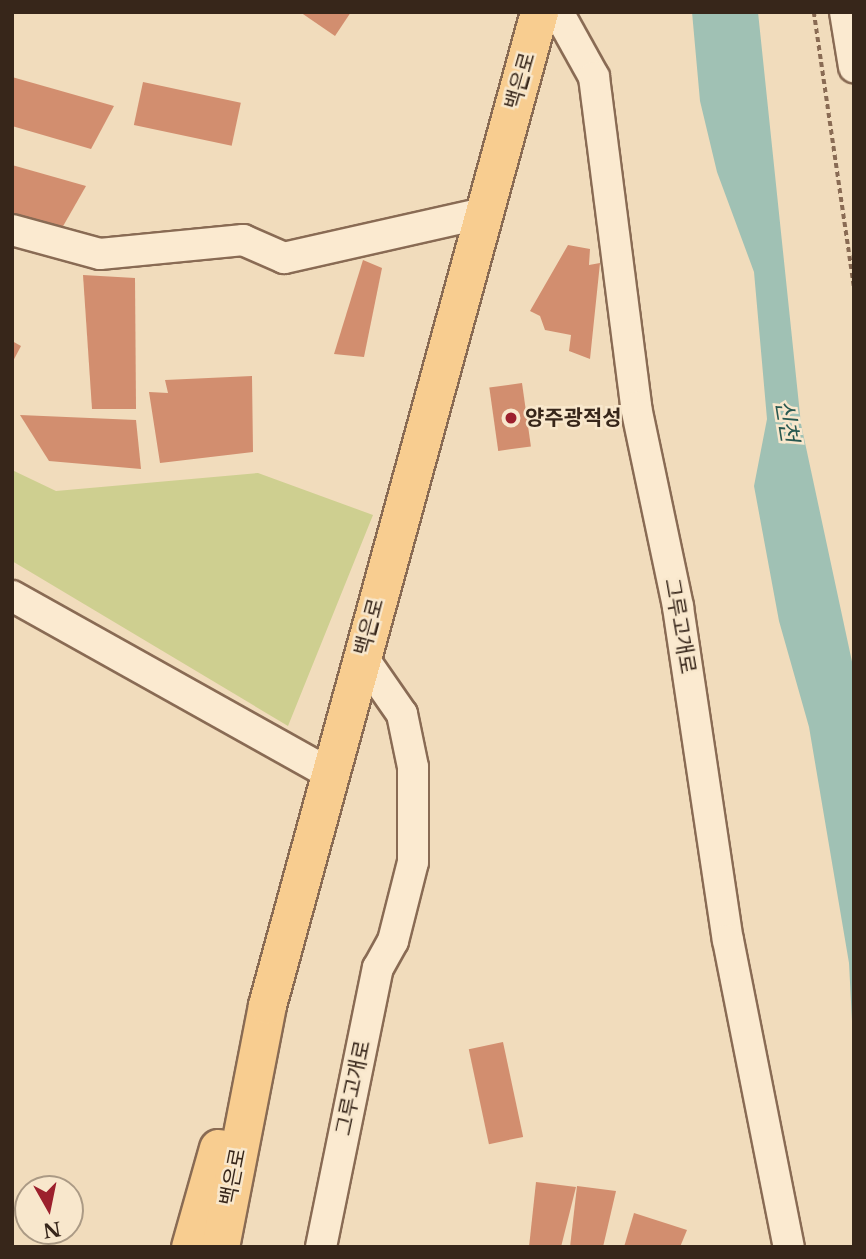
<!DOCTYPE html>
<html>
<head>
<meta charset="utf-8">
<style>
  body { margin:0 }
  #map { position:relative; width:866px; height:1259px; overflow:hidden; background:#f1dcbc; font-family:"Libre Baskerville","Noto Sans KR",serif }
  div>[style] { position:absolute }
  .green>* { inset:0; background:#cecf90 }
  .water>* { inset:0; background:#a0c1b4 }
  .building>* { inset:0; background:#d28e6f; transform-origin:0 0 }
  .path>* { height:3.5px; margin-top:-1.75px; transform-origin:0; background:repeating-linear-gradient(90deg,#896b54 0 5px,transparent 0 8.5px) }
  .roads { filter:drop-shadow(2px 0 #896b54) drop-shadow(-2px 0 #896b54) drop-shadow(0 2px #896b54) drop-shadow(0 -2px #896b54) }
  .minor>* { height:30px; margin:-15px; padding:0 15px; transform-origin:15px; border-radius:15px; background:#fbead0 }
  .major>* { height:37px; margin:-18.5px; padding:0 18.5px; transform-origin:18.5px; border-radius:18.5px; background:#f8cd90 }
  .dots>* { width:19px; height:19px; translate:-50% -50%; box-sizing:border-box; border:4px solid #f8e7cc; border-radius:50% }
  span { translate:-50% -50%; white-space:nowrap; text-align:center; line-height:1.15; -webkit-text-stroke:5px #f8e7cc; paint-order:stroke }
  .street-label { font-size:21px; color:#37261a }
  .poi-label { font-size:21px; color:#37261a; font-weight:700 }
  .left { translate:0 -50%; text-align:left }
  .water-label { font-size:23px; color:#285850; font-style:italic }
  .frame { position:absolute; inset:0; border:14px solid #37261a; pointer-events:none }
  .north { position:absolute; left:14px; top:1175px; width:70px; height:70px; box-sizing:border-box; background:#f8e7cc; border:2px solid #ab9a85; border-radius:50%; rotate:171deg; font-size:19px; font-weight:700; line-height:28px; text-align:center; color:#37261a }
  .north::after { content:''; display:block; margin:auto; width:24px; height:32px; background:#9c202d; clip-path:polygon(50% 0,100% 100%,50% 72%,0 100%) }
</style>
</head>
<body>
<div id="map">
  <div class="green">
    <i style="clip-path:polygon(12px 470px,56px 491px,258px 473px,373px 515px,288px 726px,12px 561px)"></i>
  </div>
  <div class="water">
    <i style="clip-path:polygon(692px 12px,758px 12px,801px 424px,854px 671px,854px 1060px,849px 963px,809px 727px,779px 621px,754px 486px,767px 419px,754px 272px,717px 172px,700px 101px)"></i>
  </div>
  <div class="building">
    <i style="clip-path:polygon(300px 12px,351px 12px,335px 36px)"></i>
    <i style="clip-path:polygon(12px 77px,114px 106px,91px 149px,12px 126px)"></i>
    <i style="left:143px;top:82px;width:100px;height:44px;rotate:12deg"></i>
    <i style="clip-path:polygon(12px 165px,86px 186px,62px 228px,12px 214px)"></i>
    <i style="clip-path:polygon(568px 245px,590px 249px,589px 265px,600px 263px,590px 359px,569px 351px,571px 335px,545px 330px,540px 316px,530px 311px)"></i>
    <i style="clip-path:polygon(363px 260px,382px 268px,364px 357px,334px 354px)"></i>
    <i style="clip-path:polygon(83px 275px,135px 278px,136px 409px,92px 409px)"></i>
    <i style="clip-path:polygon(12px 341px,21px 346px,12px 363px)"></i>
    <i style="clip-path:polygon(252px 376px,253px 452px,160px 463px,149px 392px,168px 393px,165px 380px)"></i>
    <i style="left:522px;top:383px;width:64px;height:33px;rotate:82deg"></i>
    <i style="clip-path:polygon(20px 415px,136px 420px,141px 469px,49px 461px)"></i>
    <i style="left:503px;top:1042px;width:97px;height:35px;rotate:78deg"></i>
    <i style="clip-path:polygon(536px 1182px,576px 1187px,561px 1247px,529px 1247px)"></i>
    <i style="clip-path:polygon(577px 1186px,616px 1191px,603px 1247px,570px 1247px)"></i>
    <i style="clip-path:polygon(634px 1213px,687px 1230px,680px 1247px,624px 1247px)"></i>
  </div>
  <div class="path">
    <i style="left:814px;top:12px;width:278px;rotate:81.7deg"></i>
  </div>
  <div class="roads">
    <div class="minor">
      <i style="left:558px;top:12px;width:74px;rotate:61deg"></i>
      <i style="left:594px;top:77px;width:333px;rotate:82.7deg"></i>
      <i style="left:636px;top:407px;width:204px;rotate:78.1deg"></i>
      <i style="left:678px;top:607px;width:337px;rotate:81.5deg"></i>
      <i style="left:728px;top:940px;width:313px;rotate:78.8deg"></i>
      <i style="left:845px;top:12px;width:56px;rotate:80.7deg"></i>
      <i style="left:12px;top:230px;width:91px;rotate:15.3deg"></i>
      <i style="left:100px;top:254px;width:144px;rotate:-5.6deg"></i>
      <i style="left:243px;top:240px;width:45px;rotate:23.7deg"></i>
      <i style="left:284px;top:258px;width:204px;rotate:-12.7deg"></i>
      <i style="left:12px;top:596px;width:363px;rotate:29.2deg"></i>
      <i style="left:321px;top:1247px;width:285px;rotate:-78.5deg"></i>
      <i style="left:378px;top:968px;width:31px;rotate:-61deg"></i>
      <i style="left:393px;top:941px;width:81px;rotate:-75.8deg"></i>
      <i style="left:413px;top:862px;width:95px;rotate:-90deg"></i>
      <i style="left:413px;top:767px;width:54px;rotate:-101.7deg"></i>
      <i style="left:402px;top:714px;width:72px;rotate:-124.8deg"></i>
    </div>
    <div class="major">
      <i style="left:190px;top:1247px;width:103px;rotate:-74.2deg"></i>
      <i style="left:220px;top:1247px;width:247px;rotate:-79deg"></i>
      <i style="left:267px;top:1005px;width:1030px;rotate:-74.68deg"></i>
    </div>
  </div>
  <div class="dots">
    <i style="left:511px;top:418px;background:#9c202d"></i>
  </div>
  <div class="street-label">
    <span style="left:520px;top:81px;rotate:-74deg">백은로</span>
    <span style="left:680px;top:626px;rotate:80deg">그루고개로</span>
    <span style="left:369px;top:627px;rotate:-75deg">백은로</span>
    <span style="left:353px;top:1088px;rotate:-78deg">그루고개로</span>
    <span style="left:233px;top:1177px;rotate:-79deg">백은로</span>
  </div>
  <div class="poi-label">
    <span class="left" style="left:525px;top:418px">양주광적성</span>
  </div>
  <div class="water-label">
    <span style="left:787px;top:421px;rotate:81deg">신천</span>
  </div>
  <div class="frame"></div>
  <div class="north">N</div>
</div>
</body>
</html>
